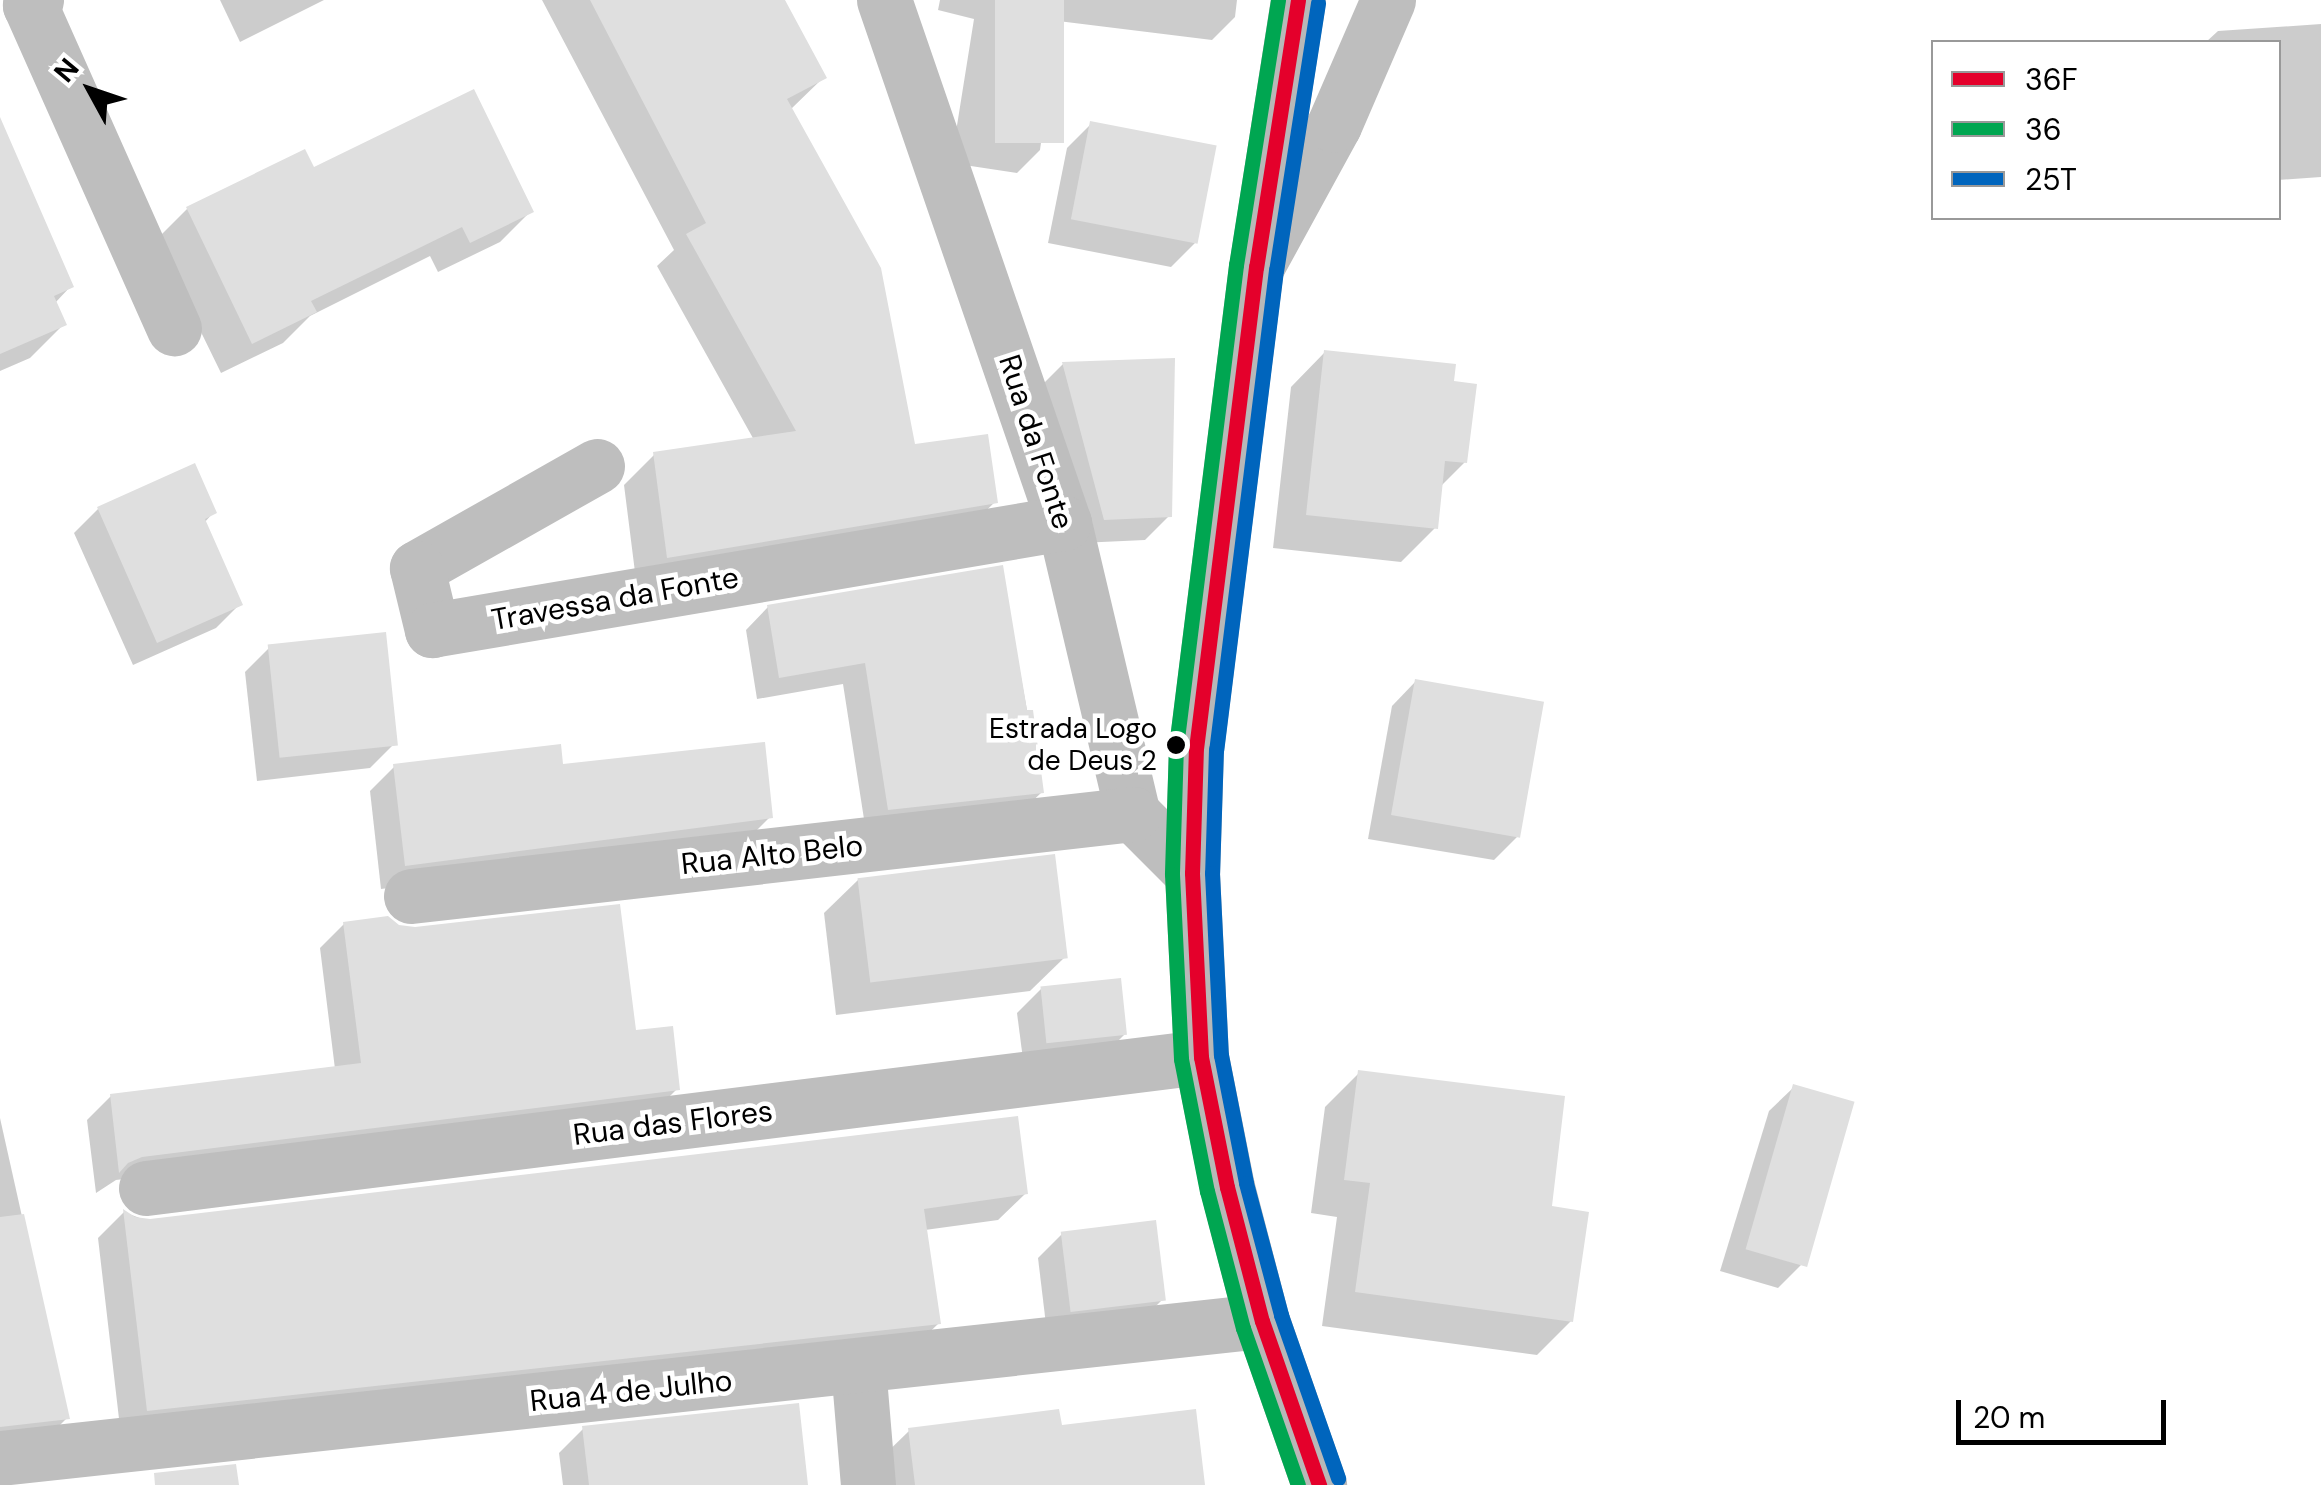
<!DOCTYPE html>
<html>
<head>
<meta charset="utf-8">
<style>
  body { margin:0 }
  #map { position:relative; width:2321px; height:1485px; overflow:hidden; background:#fff; font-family:"DM Sans",sans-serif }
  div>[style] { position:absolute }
  .shadow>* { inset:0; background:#0003 }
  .building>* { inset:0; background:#dfdfdf; transform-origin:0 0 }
  .street>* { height:55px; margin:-27.5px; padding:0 27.5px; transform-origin:27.5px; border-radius:27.5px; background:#bebebe }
  .secondary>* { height:55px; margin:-27.5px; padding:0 27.5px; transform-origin:27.5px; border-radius:27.5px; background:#b8b8b8 }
  .bus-1>* { height:15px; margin:-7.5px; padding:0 7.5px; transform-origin:7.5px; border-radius:7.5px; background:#e4002b }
  .bus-2>* { height:15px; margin:-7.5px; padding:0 7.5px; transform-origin:7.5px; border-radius:7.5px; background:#00a651 }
  .bus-3>* { height:15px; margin:-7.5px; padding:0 7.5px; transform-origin:7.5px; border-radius:7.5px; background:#0065bd }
  .dots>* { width:28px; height:28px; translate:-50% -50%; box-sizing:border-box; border:5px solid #fff; border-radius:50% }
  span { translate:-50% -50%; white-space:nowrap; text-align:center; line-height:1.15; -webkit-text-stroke:9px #fff; paint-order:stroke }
  .bus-label { font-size:28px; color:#000 }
  .right { translate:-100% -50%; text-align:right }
  .street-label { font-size:30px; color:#000 }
  .legend { position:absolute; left:1931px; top:40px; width:350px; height:180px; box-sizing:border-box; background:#fff; border:2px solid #999; margin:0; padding:12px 18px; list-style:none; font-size:30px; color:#000 }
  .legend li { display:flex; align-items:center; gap:20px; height:50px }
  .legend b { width:50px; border:2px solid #999 }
  .north { position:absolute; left:40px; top:40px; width:100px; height:100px; -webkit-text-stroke:8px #fff; paint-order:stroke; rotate:310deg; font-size:28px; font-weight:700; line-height:40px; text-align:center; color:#000 }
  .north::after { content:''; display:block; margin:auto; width:35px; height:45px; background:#000; clip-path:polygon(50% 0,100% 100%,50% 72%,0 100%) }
  .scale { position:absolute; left:1956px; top:1400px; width:210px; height:45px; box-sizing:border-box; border:5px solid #000; border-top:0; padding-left:12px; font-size:30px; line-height:35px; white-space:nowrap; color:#000; -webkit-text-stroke:8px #fff; paint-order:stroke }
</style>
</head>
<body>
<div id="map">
  <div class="shadow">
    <i style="clip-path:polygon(220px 0,324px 0,240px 42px)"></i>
    <i style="clip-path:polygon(542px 0,782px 0,824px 77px,790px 110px,913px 447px,995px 502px,964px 532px,637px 588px,624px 485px,655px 454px,754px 440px,657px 266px,674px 250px)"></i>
    <i style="clip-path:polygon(940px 0,1237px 0,1235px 17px,1212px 40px,1058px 21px,1040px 150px,1017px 173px,951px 163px,974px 19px,938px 10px)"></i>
    <i style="clip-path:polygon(2321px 24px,2321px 177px,2278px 180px,2278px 42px,2206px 42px,2218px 31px)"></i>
    <i style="clip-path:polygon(0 124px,71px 286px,55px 303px,64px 324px,30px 358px,0 371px)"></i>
    <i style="clip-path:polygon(1091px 124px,1195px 243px,1171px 267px,1048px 243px,1067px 148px)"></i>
    <i style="clip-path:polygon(313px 170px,531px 211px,500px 242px,438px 272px,430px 256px,310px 316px,283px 343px,221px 373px,156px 240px,187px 209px)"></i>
    <i style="clip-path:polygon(1325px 352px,1451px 383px,1465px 462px,1440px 487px,1435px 528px,1401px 562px,1273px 548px,1291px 387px)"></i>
    <i style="clip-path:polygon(1063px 364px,1169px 516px,1145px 540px,1080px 543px,1039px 388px)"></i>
    <i style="clip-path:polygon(98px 509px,214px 512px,204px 523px,240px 604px,216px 628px,133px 665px,74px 533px)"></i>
    <i style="clip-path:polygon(1001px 568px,1042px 792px,1019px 814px,866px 832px,843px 684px,757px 699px,746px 630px,768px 607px)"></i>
    <i style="clip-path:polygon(269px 648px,394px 744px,370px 768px,257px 781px,245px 672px)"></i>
    <i style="clip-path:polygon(1416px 681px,1518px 836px,1494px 860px,1368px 839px,1392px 706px)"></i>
    <i style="clip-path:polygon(394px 767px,561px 767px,770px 817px,746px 841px,381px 889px,370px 791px)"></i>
    <i style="clip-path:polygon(859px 879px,1065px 957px,1030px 991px,836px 1015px,824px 913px)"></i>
    <i style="clip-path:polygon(344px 924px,398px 927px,634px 1033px,677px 1089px,653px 1113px,116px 1180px,96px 1193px,87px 1120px,111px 1096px,335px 1069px,320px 948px)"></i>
    <i style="clip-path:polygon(1041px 989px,1125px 1034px,1101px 1058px,1024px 1067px,1017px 1013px)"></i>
    <i style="clip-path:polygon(1359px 1073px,1549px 1208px,1571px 1321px,1537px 1355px,1322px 1326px,1337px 1217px,1311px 1213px,1325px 1107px)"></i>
    <i style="clip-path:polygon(1794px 1087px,1802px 1264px,1778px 1288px,1720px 1271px,1769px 1111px)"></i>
    <i style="clip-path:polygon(0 1118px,67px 1418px,44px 1441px,0 1448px)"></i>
    <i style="clip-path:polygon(1025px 1194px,998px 1220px,925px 1230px,938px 1324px,911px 1350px,121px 1436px,98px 1238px,124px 1212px,150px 1222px)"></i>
    <i style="clip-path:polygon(1062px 1234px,1163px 1299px,1139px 1323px,1047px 1333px,1038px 1258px)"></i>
    <i style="clip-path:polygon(1060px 1428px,1203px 1485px,878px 1485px,875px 1464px,910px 1430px)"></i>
    <i style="clip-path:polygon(583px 1429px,805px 1485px,563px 1485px,559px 1453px)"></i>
  </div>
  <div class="building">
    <i style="clip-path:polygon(590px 0,785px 0,827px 78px,787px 99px,881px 268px,915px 444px,988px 434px,998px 503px,667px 558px,653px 452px,796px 431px,686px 234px,706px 223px)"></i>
    <i style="left:995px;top:0;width:69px;height:143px"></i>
    <i style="clip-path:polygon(474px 89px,534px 212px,470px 243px,462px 227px,311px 301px,317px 312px,252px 344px,186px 207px,305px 149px,314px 167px)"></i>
    <i style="clip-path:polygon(0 117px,74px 287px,54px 296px,67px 325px,0 354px)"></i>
    <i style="left:1090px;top:121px;width:129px;height:100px;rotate:11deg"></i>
    <i style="clip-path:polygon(1324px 350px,1456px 364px,1454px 381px,1477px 384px,1467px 463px,1445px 461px,1438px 529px,1306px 515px)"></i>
    <i style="clip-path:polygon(1175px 358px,1172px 517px,1104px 520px,1062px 362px)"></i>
    <i style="clip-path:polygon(195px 463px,217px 513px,205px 519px,243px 605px,157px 643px,97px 507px)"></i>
    <i style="clip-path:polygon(1003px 565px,1027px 710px,1033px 710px,1044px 793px,888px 810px,865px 663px,779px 678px,767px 605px)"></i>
    <i style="left:386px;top:632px;width:114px;height:119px;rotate:84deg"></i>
    <i style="left:1415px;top:679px;width:131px;height:138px;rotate:10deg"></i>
    <i style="clip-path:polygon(765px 742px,773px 818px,405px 866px,393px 764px,561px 744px,563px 764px)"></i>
    <i style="left:1055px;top:854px;width:105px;height:199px;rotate:83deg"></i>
    <i style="clip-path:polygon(620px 904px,636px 1030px,673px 1026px,680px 1090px,142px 1157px,128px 1163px,119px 1173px,110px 1094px,361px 1063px,343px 922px,388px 916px,399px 925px,415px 927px)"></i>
    <i style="left:1121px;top:978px;width:57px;height:81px;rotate:84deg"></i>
    <i style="clip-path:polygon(1358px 1070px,1565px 1096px,1552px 1206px,1589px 1212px,1573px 1322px,1355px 1292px,1370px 1183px,1344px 1180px)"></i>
    <i style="left:1793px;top:1084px;width:64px;height:172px;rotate:16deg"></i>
    <i style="clip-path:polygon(1018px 1116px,1028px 1194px,924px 1209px,941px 1324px,147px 1411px,123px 1209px,135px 1217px,150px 1219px)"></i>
    <i style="clip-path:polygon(24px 1214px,70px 1419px,0 1427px,0 1217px)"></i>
    <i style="left:1156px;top:1220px;width:81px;height:96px;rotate:83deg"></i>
    <i style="clip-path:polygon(799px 1403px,808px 1485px,589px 1485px,582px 1426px)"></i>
    <i style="clip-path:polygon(1059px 1409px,1062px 1425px,1196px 1409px,1205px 1485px,915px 1485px,908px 1428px)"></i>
    <i style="clip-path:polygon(236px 1464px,239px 1485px,155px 1485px,154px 1473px)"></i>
  </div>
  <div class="street">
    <i style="left:36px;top:0;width:8px;rotate:140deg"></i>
    <i style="left:30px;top:5px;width:354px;rotate:66deg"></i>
    <i style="left:884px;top:0;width:553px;rotate:71.01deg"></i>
    <i style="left:1064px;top:523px;width:299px;rotate:76.7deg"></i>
    <i style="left:1133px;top:814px;width:83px;rotate:45deg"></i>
    <i style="left:1259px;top:262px;width:156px;rotate:-61.3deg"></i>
    <i style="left:1334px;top:125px;width:136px;rotate:-66.6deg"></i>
    <i style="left:597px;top:466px;width:207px;rotate:150.5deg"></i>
    <i style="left:417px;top:568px;width:64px;rotate:76.4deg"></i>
    <i style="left:432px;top:630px;width:641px;rotate:-9.61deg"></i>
    <i style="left:411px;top:896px;width:727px;rotate:-6.48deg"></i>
    <i style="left:146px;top:1188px;width:1063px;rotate:-7.08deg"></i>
    <i style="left:858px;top:1366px;width:119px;rotate:85.2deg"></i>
    <i style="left:0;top:1458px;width:1269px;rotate:-6.2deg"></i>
  </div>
  <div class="secondary">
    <i style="left:1298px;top:0;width:270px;rotate:98.9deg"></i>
    <i style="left:1256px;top:267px;width:484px;rotate:97.1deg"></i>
    <i style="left:1196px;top:747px;width:126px;rotate:91.8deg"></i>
    <i style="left:1192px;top:873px;width:184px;rotate:87.2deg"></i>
    <i style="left:1201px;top:1057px;width:133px;rotate:78.7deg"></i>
    <i style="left:1227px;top:1187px;width:138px;rotate:75.4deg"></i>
    <i style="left:1262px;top:1321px;width:174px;rotate:70.8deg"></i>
  </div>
  <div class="bus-1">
    <i style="left:1298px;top:0;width:270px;rotate:98.9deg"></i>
    <i style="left:1256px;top:267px;width:484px;rotate:97.1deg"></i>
    <i style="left:1196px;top:747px;width:126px;rotate:91.8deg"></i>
    <i style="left:1192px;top:873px;width:184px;rotate:87.2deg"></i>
    <i style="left:1201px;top:1057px;width:133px;rotate:78.7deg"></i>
    <i style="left:1227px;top:1187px;width:138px;rotate:75.4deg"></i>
    <i style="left:1262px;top:1321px;width:174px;rotate:70.8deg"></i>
  </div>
  <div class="bus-2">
    <i style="left:1278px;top:0;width:268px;rotate:99deg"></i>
    <i style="left:1236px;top:265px;width:484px;rotate:97.1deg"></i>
    <i style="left:1176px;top:745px;width:129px;rotate:91.8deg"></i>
    <i style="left:1172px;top:874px;width:185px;rotate:87.2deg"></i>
    <i style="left:1181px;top:1059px;width:135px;rotate:78.9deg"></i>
    <i style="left:1207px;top:1191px;width:142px;rotate:75.3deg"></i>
    <i style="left:1243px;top:1328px;width:166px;rotate:70.7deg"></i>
  </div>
  <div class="bus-3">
    <i style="left:1318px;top:3px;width:270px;rotate:98.9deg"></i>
    <i style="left:1276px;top:270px;width:483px;rotate:97.1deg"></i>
    <i style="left:1216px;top:749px;width:124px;rotate:91.8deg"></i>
    <i style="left:1212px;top:873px;width:182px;rotate:87.2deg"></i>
    <i style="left:1221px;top:1055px;width:130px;rotate:78.9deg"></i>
    <i style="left:1246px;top:1183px;width:137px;rotate:75.1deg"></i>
    <i style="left:1281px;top:1315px;width:173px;rotate:70.7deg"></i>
  </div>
  <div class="dots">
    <i style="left:1176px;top:745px;background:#000"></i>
  </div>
  <div class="bus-label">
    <span class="right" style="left:1157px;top:745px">Estrada Logo<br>de Deus 2</span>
  </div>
  <div class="street-label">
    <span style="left:1036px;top:442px;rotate:72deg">Rua da Fonte</span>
    <span style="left:615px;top:599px;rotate:-10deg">Travessa da Fonte</span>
    <span style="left:772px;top:855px;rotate:-6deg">Rua Alto Belo</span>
    <span style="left:673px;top:1123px;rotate:-7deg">Rua das Flores</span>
    <span style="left:631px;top:1391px;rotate:-6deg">Rua 4 de Julho</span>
  </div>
  <ul class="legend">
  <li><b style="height:12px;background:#e4002b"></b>36F</li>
  <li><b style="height:12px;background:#00a651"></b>36</li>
  <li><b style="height:12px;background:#0065bd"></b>25T</li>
  </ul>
  <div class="north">N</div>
  <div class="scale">20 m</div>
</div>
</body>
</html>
